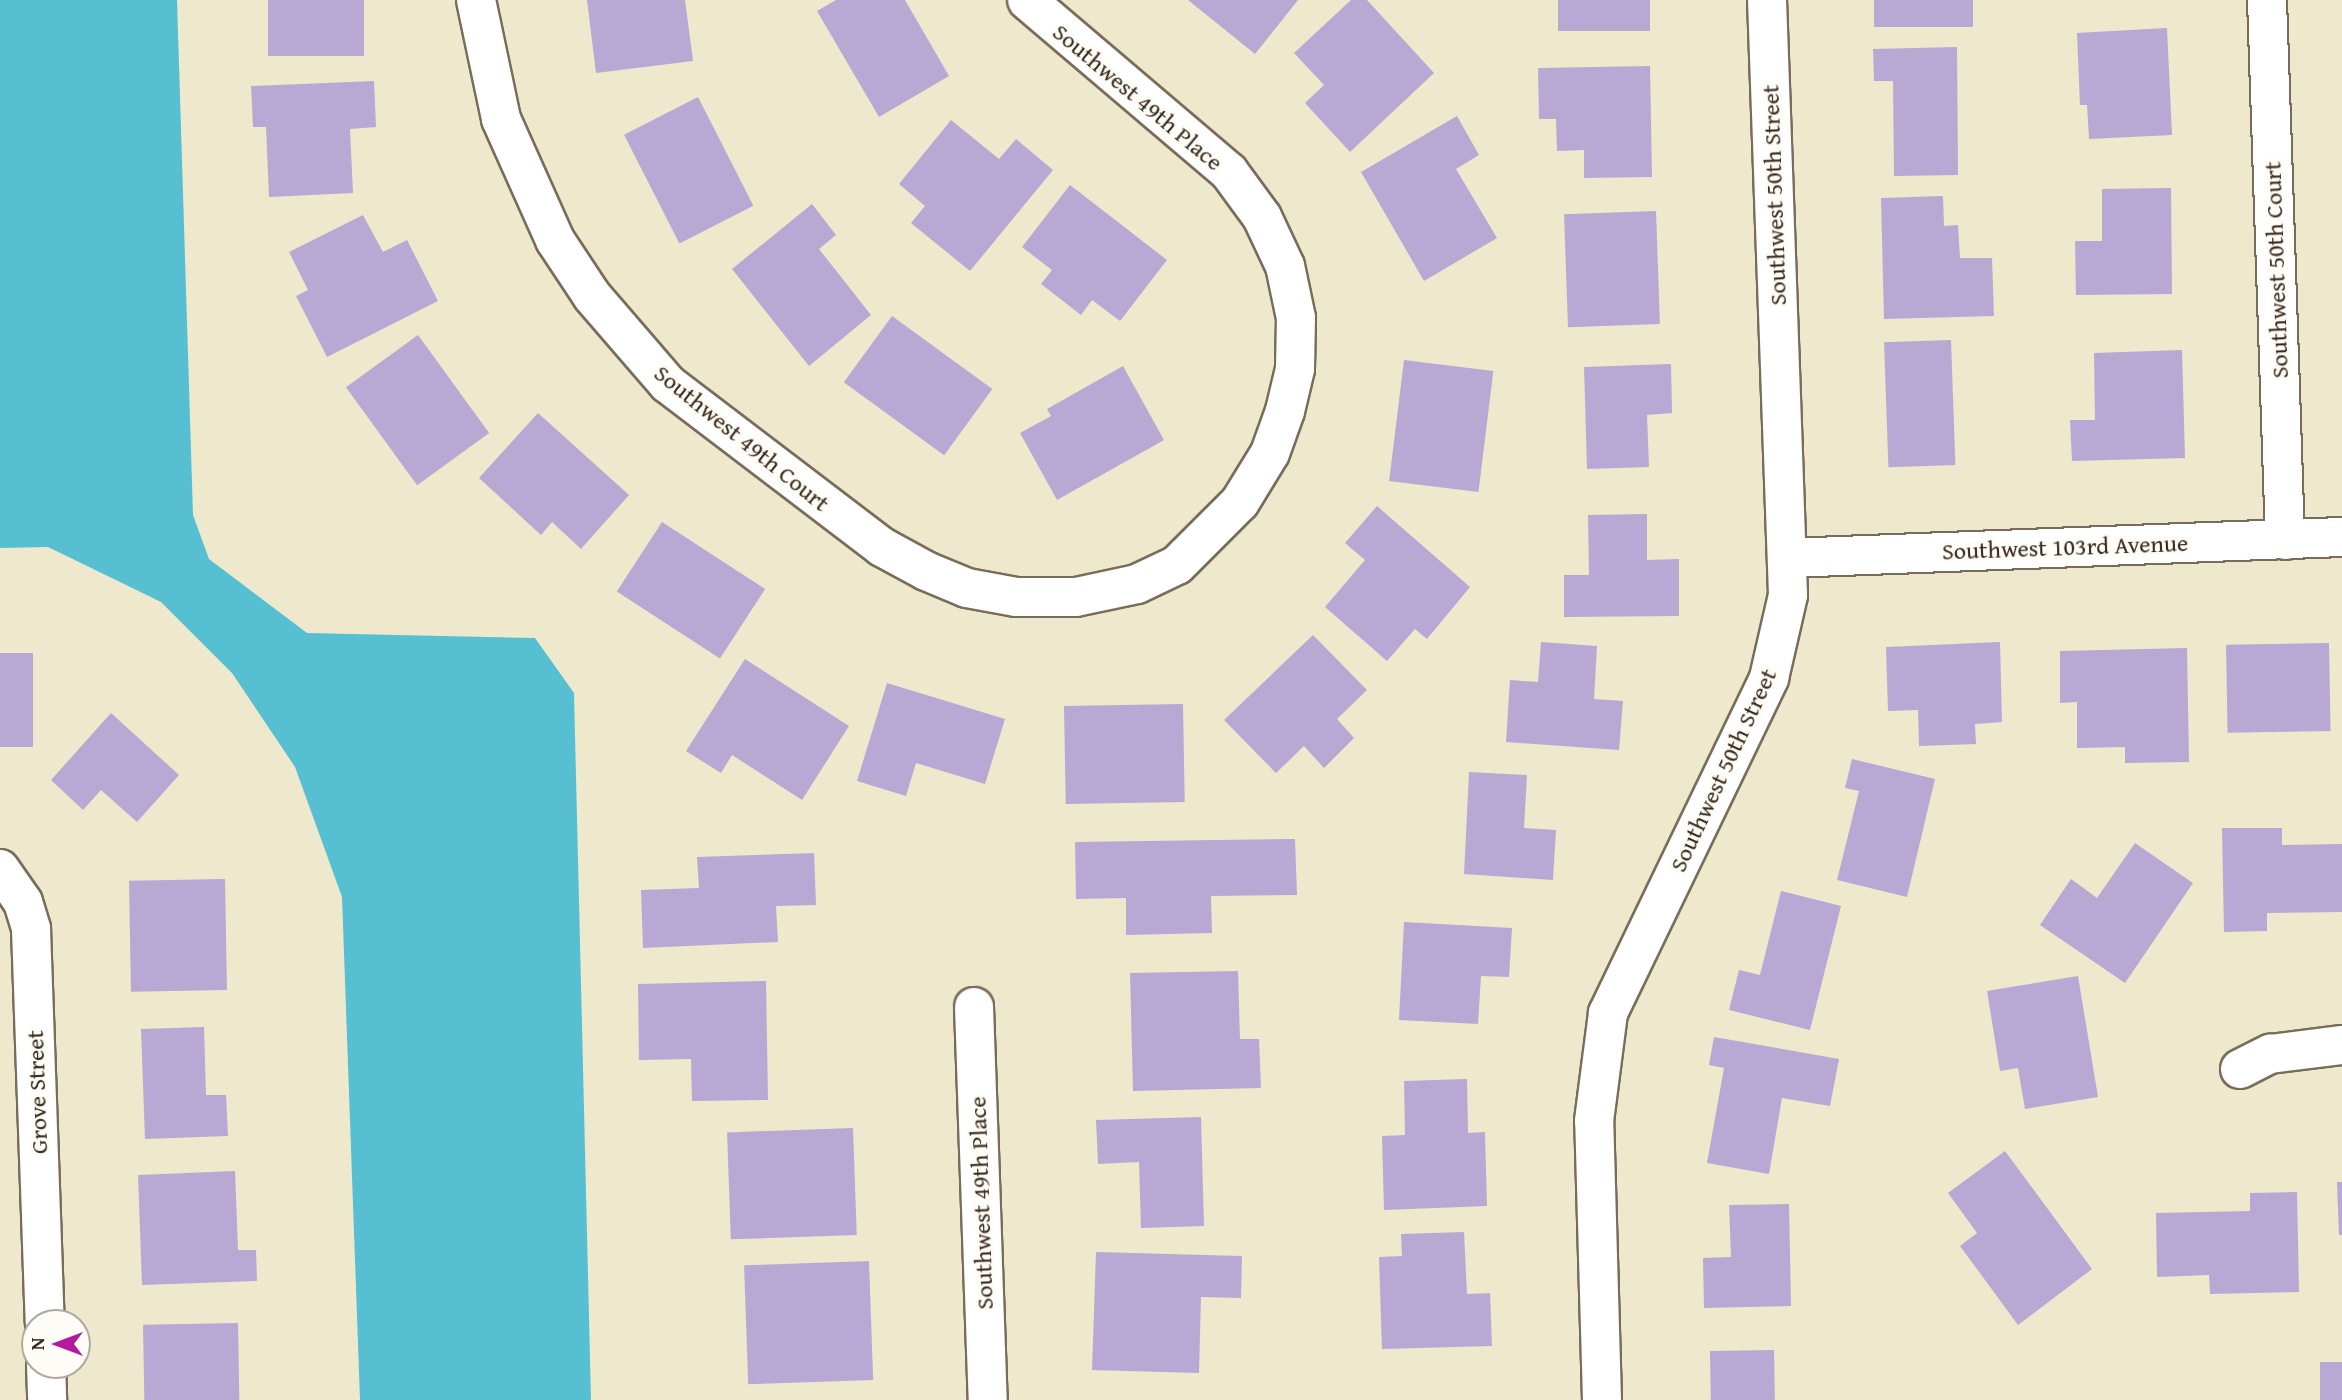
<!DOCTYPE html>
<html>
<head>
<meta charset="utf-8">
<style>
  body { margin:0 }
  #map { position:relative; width:2342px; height:1400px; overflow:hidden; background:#eee8cc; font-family:"Gentium Book Plus",serif }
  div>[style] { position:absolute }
  .water>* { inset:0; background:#56c0d2 }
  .building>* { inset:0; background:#b7a9d4; transform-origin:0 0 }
  .roads { filter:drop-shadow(2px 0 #7a6c5b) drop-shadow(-2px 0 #7a6c5b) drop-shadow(0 2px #7a6c5b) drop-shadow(0 -2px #7a6c5b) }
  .minor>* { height:38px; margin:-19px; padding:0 19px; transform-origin:19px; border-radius:19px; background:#fff }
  span { translate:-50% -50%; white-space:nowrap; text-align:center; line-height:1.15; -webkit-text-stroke:7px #fdfcf7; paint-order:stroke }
  .street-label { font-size:24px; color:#3b2a1e }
  .north { position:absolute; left:21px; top:1309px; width:70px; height:70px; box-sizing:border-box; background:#fdfcf7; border:2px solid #afa8a0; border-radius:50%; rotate:270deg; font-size:19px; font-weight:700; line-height:28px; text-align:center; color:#3b2a1e }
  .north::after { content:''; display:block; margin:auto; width:24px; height:32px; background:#b5179e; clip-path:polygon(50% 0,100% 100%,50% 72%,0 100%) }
</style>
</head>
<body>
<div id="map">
  <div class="water">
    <i style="clip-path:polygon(0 0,177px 0,193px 515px,209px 559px,307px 633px,535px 638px,574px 693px,591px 1400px,360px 1400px,342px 897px,295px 767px,232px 673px,161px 602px,48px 547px,0 548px)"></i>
  </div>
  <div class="building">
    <i style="left:268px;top:0;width:96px;height:56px"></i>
    <i style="clip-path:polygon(587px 0,685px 0,693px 61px,596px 73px)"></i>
    <i style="clip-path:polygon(836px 0,905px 0,949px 76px,879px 117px,817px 11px)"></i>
    <i style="clip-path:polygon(1188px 0,1298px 0,1255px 54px)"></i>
    <i style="clip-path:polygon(1351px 0,1367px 0,1434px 73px,1350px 152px,1305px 103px,1324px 85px,1294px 53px)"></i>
    <i style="left:1558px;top:0;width:92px;height:31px"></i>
    <i style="left:1874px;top:0;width:99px;height:27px"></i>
    <i style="clip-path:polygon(2167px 28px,2172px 135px,2089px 139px,2087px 105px,2080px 105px,2077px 33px)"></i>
    <i style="clip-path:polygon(1957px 47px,1958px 175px,1894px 176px,1893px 81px,1874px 81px,1873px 49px)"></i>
    <i style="clip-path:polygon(1650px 66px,1652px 177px,1584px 178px,1584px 150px,1557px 151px,1556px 119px,1539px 119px,1538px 68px)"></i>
    <i style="clip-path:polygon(374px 81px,376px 127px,350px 129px,353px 193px,269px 197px,266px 127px,253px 127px,251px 86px)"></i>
    <i style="left:698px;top:97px;width:122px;height:83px;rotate:63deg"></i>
    <i style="clip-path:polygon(1457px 116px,1479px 155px,1456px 169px,1497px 238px,1424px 281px,1361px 172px)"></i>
    <i style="clip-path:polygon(951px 120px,999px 159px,1016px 139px,1053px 170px,970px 271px,911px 223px,925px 206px,899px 184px)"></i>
    <i style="clip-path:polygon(1070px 185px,1167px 260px,1120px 321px,1092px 300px,1081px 315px,1041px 284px,1052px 270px,1022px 247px)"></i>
    <i style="clip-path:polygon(2171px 188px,2172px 294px,2076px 295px,2075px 241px,2102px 241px,2102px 189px)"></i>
    <i style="clip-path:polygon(1943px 196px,1944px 226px,1958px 225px,1960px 258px,1992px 258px,1994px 316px,1884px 319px,1881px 198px)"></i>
    <i style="clip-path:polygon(812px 204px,836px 235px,819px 249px,871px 315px,809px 366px,732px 269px)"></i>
    <i style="left:1656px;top:211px;width:113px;height:92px;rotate:88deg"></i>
    <i style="clip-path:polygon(363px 215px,383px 252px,407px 240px,438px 301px,327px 357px,296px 296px,308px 290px,289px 252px)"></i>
    <i style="left:892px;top:316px;width:124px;height:82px;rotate:36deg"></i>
    <i style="left:418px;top:335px;width:121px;height:89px;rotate:54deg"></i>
    <i style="left:1951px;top:340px;width:125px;height:67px;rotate:88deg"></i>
    <i style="clip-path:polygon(2182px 350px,2185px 458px,2072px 461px,2070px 420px,2095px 420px,2094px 353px)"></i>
    <i style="left:1404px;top:360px;width:90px;height:122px;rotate:7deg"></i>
    <i style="clip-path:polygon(1671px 364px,1672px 413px,1647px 415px,1649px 467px,1587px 469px,1584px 367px)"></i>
    <i style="clip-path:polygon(1123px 366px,1164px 440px,1057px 500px,1020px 433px,1051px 416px,1047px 409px)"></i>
    <i style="clip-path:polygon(538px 413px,629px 495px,581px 549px,552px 522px,541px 535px,479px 478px)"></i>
    <i style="clip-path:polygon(1377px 506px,1470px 587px,1427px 639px,1415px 629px,1387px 661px,1325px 607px,1365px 560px,1345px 543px)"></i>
    <i style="clip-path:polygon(1647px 514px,1647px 560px,1679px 559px,1679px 616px,1564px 617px,1564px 575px,1589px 575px,1588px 515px)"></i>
    <i style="left:662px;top:522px;width:123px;height:83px;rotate:33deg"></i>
    <i style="clip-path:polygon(1313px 635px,1367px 690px,1337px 719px,1354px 738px,1324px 768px,1304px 746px,1276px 773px,1224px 720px)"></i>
    <i style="clip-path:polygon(1541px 642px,1597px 646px,1594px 699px,1623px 701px,1619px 750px,1506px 742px,1510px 680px,1538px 682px)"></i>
    <i style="clip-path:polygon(2000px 642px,2002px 722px,1975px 724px,1976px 744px,1919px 746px,1918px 710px,1888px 711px,1886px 647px)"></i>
    <i style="left:2329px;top:643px;width:88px;height:103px;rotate:89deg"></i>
    <i style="clip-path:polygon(2187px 648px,2189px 762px,2125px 763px,2125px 747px,2077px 748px,2077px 702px,2060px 703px,2060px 651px)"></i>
    <i style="left:0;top:653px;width:33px;height:94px"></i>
    <i style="clip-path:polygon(745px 659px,849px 726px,802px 800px,732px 755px,721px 773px,686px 751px)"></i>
    <i style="clip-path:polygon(887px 683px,1005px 719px,985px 784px,916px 763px,906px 796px,857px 781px)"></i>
    <i style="left:1183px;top:704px;width:98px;height:119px;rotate:89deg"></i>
    <i style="clip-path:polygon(111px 713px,179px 775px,137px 822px,101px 790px,83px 810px,51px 780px)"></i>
    <i style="clip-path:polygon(1852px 759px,1935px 779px,1907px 897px,1837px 880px,1859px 791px,1845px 788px)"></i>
    <i style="clip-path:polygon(1469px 772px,1527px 775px,1524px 828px,1556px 830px,1553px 880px,1464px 874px)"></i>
    <i style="clip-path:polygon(2222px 828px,2282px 828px,2282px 845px,2342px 844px,2342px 912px,2267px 913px,2267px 931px,2224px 932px)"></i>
    <i style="clip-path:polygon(1295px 839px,1297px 895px,1211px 896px,1212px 933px,1126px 935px,1126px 898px,1076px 899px,1075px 842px)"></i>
    <i style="clip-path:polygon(2135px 843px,2193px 883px,2125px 983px,2040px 925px,2071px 879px,2097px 898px)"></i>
    <i style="clip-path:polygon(814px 853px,816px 905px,776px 906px,778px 942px,643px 948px,641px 890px,699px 888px,697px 857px)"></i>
    <i style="left:225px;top:879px;width:111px;height:96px;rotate:89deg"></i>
    <i style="clip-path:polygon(1781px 891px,1841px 906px,1810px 1030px,1729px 1010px,1739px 970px,1760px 975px)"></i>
    <i style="clip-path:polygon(1404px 922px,1512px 928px,1509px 977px,1481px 976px,1478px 1024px,1399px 1020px)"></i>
    <i style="clip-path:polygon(1238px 971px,1240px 1039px,1259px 1039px,1261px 1088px,1133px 1091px,1130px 973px)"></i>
    <i style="clip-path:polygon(2078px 976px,2098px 1097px,2025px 1109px,2018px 1068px,2000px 1071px,1987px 991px)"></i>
    <i style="clip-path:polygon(766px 981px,768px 1100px,692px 1101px,691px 1059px,639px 1060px,638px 984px)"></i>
    <i style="clip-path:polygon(204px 1027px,206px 1095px,226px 1095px,228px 1136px,145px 1139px,141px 1029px)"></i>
    <i style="clip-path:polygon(1714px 1037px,1839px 1059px,1830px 1106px,1782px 1098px,1769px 1174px,1707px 1163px,1724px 1068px,1709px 1065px)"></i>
    <i style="clip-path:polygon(1467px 1079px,1468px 1133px,1485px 1132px,1487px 1206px,1384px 1210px,1382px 1136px,1405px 1135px,1404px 1081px)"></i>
    <i style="clip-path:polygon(1201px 1117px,1204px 1226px,1141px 1228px,1139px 1162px,1098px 1164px,1096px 1120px)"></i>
    <i style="left:853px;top:1128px;width:107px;height:126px;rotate:88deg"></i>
    <i style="clip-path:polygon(2005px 1151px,2092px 1269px,2018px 1325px,1960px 1246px,1977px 1233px,1948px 1193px)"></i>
    <i style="clip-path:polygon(235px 1171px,238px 1250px,256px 1250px,257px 1281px,142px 1285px,138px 1175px)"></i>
    <i style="clip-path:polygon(2337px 1182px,2342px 1182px,2342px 1235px,2339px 1235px)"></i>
    <i style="clip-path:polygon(2297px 1192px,2299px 1292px,2210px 1294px,2209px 1275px,2157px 1277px,2156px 1213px,2250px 1211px,2250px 1193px)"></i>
    <i style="clip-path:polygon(1789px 1204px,1791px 1306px,1704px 1308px,1703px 1258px,1731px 1257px,1729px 1205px)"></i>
    <i style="clip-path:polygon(1464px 1232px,1467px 1294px,1490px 1293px,1492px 1346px,1382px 1349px,1379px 1257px,1402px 1256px,1401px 1234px)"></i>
    <i style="clip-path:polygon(1096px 1252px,1242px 1256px,1241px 1298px,1201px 1297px,1199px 1373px,1092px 1370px)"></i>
    <i style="left:869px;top:1261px;width:119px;height:125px;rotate:88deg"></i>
    <i style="left:238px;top:1323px;width:77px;height:95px;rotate:89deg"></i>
    <i style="left:1774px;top:1350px;width:50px;height:64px;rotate:89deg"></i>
    <i style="left:2342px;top:1362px;width:38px;height:22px;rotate:90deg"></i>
  </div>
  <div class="roads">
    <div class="minor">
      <i style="left:476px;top:0;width:122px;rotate:78.1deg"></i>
      <i style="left:501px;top:119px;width:133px;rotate:65.9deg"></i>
      <i style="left:555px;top:240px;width:67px;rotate:56.5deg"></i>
      <i style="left:592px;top:296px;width:116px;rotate:49.2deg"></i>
      <i style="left:668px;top:384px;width:269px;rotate:37.3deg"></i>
      <i style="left:882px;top:547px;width:50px;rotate:28.6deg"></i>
      <i style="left:926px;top:571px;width:44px;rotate:22.5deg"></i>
      <i style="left:967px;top:588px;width:50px;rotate:10.4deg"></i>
      <i style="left:1016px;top:597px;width:60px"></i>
      <i style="left:1076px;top:597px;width:62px;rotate:-12deg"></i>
      <i style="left:1137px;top:584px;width:44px;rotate:-25.4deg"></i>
      <i style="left:1177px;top:565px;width:89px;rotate:-45deg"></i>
      <i style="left:1240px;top:502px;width:57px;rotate:-58.5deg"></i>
      <i style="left:1270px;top:453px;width:45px;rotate:-70.3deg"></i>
      <i style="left:1285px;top:411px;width:43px;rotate:-76.6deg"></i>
      <i style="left:1295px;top:369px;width:51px;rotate:-88.9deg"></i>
      <i style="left:1296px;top:318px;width:53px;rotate:-101.9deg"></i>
      <i style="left:1285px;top:266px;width:54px;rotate:-115.1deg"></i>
      <i style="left:1262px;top:217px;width:56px;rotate:-126.3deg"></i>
      <i style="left:1229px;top:172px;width:265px;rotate:-139.6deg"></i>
      <i style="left:2267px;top:0;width:540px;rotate:88.09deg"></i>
      <i style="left:1788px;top:558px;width:554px;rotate:-2.17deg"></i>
      <i style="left:0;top:869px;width:40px;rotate:55.1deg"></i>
      <i style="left:23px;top:902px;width:28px;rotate:73deg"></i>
      <i style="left:31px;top:929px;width:394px;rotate:88deg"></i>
      <i style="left:974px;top:1007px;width:393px;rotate:88deg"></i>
      <i style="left:2240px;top:1069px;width:34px;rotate:-27deg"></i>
      <i style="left:2270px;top:1054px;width:73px;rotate:-7.1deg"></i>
      <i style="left:46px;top:1365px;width:35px;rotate:88deg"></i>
      <i style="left:1602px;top:1400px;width:279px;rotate:-91.6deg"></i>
      <i style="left:1594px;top:1121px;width:109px;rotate:-82.6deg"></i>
      <i style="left:1608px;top:1013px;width:372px;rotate:-64.3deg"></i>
      <i style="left:1769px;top:678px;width:85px;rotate:-77.1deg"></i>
      <i style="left:1788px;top:595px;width:595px;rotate:-92.02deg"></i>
    </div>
  </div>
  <div class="street-label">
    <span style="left:1138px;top:97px;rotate:40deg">Southwest 49th Place</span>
    <span style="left:1774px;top:195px;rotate:-92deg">Southwest 50th Street</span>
    <span style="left:2276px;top:270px;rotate:-92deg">Southwest 50th Court</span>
    <span style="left:742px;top:438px;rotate:39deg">Southwest 49th Court</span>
    <span style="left:2065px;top:547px;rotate:-2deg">Southwest 103rd Avenue</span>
    <span style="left:1723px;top:770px;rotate:-65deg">Southwest 50th Street</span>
    <span style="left:37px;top:1092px;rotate:-92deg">Grove Street</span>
    <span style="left:981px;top:1203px;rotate:-92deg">Southwest 49th Place</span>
  </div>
  <div class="north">N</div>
</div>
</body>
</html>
